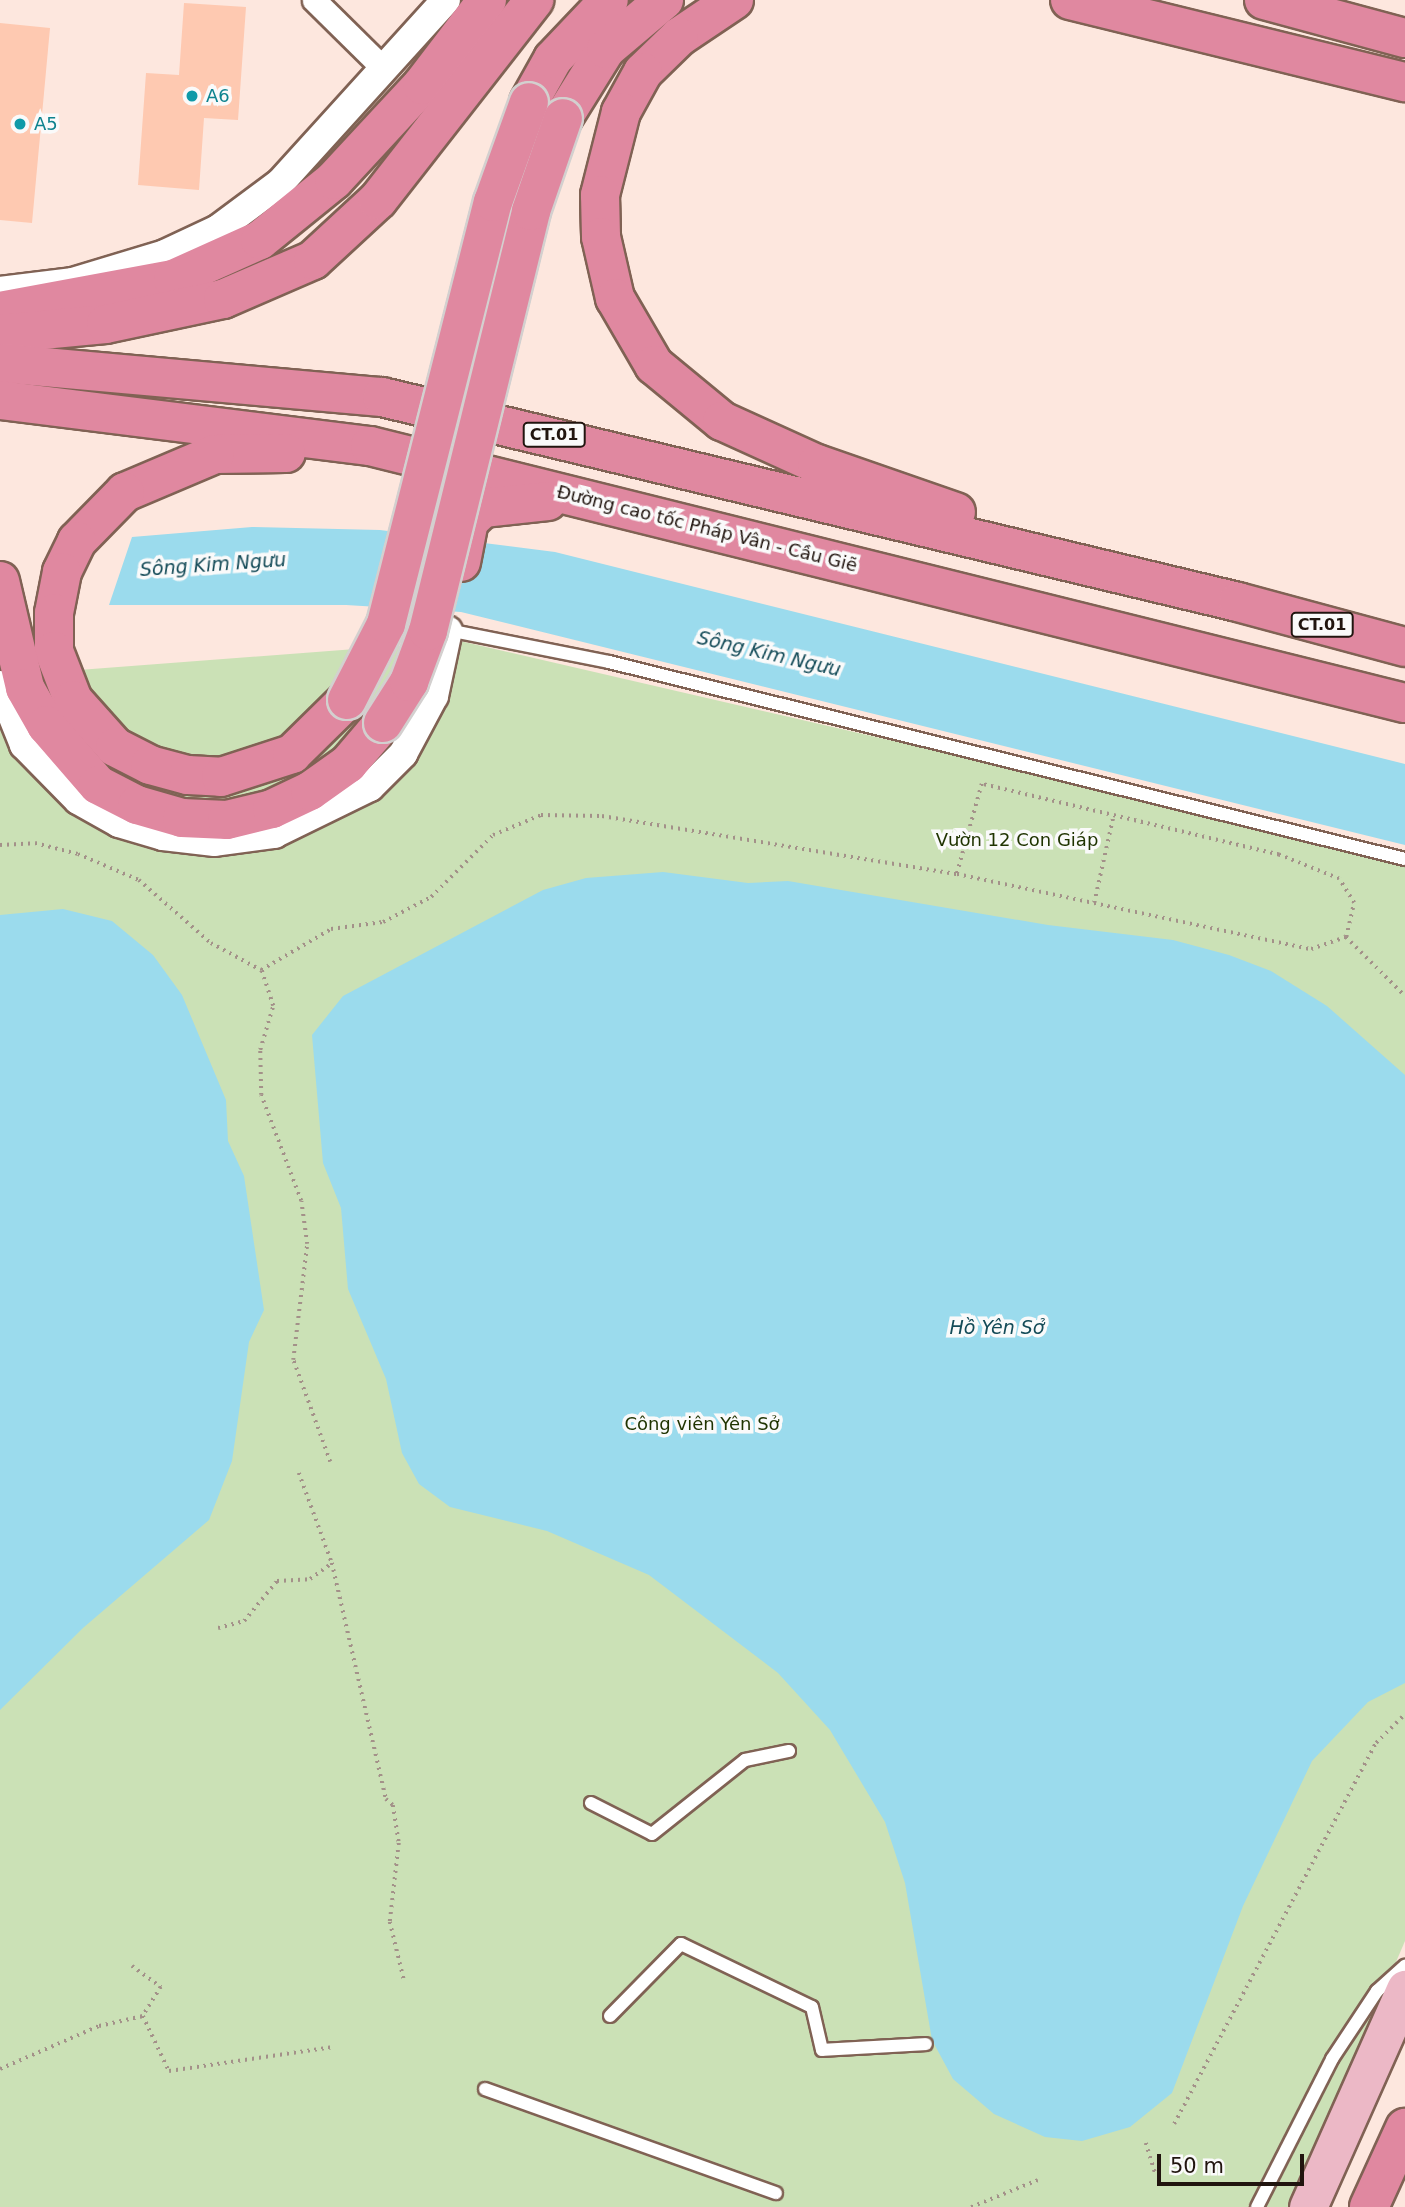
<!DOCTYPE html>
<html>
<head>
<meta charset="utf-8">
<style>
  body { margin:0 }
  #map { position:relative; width:1405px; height:2207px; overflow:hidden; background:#fde7de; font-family:"DejaVu Sans",sans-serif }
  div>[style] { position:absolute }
  .green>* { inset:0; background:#cbe1b6 }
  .water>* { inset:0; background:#9bdbed }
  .building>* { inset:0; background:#fec9b1 }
  .path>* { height:3.5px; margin-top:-1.75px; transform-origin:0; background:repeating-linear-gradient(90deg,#a39189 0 2px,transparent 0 7px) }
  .roads { filter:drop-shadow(2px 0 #806254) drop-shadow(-2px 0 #806254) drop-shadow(0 2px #806254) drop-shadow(0 -2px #806254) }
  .service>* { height:12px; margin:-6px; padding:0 6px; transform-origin:6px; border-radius:6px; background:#fff }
  .minor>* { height:23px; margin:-11.5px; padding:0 11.5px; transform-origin:11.5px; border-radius:11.5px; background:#fff }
  .tertiary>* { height:28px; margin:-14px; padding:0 14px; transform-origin:14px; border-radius:14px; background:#fff }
  .primary>* { height:37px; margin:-18.5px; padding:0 18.5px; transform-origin:18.5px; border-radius:18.5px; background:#ecb8c6 }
  .motorway>* { height:38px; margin:-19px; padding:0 19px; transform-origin:19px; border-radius:19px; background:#e088a0 }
  .bridges { filter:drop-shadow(2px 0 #d3d0cf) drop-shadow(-2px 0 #d3d0cf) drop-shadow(0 2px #d3d0cf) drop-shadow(0 -2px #d3d0cf) }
  .motorway-bridge>* { height:38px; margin:-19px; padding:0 19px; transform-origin:19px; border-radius:19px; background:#e088a0 }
  .dots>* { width:19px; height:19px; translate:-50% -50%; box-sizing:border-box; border:4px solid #fafafa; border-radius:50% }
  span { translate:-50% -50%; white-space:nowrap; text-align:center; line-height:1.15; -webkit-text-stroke:7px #fafafa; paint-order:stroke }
  .shield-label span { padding:2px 5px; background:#fafafa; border:2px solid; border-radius:5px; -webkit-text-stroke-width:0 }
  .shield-label { font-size:16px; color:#21150f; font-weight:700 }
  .culture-label { font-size:18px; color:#0d838f }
  .left { translate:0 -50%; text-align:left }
  .street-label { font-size:18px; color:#21150f }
  .park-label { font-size:18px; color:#1f3300 }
  .water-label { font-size:19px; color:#144b58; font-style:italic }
  .scale { position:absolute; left:1157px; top:2154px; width:147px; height:32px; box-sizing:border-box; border:4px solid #21150f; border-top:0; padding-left:9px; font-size:21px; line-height:24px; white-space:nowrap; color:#21150f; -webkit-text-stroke:5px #fafafa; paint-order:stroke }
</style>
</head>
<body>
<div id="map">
  <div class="green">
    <i style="clip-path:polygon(460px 641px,1405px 859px,1405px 1941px,1291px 2207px,0 2207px,0 676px)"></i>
  </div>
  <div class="water">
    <i style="clip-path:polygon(252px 527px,380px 530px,555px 552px,1405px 764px,1405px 845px,461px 612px,346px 605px,109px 605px,132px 537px)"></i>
    <i style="clip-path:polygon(663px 872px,748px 883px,788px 881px,1048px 925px,1173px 940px,1229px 955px,1271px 971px,1327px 1006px,1405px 1075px,1405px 1683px,1368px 1702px,1312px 1761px,1243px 1906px,1172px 2093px,1130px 2127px,1082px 2141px,1045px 2137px,994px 2114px,953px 2079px,932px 2040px,905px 1883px,885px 1822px,830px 1730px,778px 1673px,649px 1575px,547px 1531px,450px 1507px,419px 1484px,402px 1453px,386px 1379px,348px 1289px,341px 1208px,323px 1163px,312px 1035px,343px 996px,543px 890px,586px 878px)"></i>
    <i style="clip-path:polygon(63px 909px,112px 921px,153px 955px,182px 995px,226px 1100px,228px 1141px,244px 1176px,264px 1310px,249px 1342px,232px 1461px,209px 1520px,83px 1628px,0 1710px,0 915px)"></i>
  </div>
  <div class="building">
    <i style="clip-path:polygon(184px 3px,246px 7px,238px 120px,204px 118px,199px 190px,138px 185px,146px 73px,179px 75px)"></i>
    <i style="clip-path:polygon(0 23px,50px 28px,32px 223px,0 220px)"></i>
  </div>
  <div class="path">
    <i style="left:0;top:845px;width:35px;rotate:-3deg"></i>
    <i style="left:35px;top:843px;width:44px;rotate:14.3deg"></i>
    <i style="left:78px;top:854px;width:66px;rotate:23.1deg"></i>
    <i style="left:139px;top:880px;width:96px;rotate:41.2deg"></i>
    <i style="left:211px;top:943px;width:57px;rotate:28.4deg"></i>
    <i style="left:1094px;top:903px;width:88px;rotate:-77.5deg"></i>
    <i style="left:1346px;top:937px;width:83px;rotate:45deg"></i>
    <i style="left:330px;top:1462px;width:109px;rotate:-109.9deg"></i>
    <i style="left:293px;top:1360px;width:117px;rotate:-83.1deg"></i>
    <i style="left:307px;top:1244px;width:43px;rotate:-97.9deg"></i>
    <i style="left:301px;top:1201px;width:113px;rotate:-110.7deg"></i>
    <i style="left:261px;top:1095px;width:45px;rotate:-91.3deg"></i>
    <i style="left:260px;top:1050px;width:46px;rotate:-73.5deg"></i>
    <i style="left:273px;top:1006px;width:38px;rotate:-108deg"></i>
    <i style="left:261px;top:970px;width:81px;rotate:-30.4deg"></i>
    <i style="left:331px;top:929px;width:52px;rotate:-7.7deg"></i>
    <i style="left:383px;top:922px;width:54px;rotate:-27.5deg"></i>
    <i style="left:431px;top:897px;width:88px;rotate:-45deg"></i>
    <i style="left:493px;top:835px;width:52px;rotate:-22.6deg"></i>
    <i style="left:541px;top:815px;width:61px;rotate:0.9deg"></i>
    <i style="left:602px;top:816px;width:360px;rotate:9.3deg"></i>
    <i style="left:957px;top:874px;width:362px;rotate:12deg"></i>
    <i style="left:1311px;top:949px;width:37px;rotate:-19deg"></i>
    <i style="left:1346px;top:937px;width:35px;rotate:-77deg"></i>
    <i style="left:1354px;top:903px;width:28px;rotate:-122deg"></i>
    <i style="left:1339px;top:879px;width:65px;rotate:-158.2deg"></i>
    <i style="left:1279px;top:855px;width:305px;rotate:-166.6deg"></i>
    <i style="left:982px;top:784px;width:93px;rotate:105.5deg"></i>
    <i style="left:299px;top:1473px;width:96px;rotate:69.9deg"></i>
    <i style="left:332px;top:1563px;width:242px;rotate:77.1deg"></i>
    <i style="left:386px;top:1799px;width:9px;rotate:41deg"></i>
    <i style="left:393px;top:1805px;width:38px;rotate:81deg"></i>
    <i style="left:399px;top:1843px;width:80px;rotate:96.5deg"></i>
    <i style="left:390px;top:1922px;width:60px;rotate:76.4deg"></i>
    <i style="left:218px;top:1628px;width:27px;rotate:-15deg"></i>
    <i style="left:244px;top:1621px;width:52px;rotate:-50.5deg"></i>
    <i style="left:277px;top:1581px;width:33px;rotate:-3deg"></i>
    <i style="left:310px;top:1579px;width:27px;rotate:-36deg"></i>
    <i style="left:132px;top:1966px;width:36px;rotate:36deg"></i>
    <i style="left:161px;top:1987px;width:34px;rotate:122deg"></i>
    <i style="left:0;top:2069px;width:108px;rotate:-23.5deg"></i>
    <i style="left:99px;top:2026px;width:45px;rotate:-12.8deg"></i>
    <i style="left:143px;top:2016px;width:61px;rotate:64.7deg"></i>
    <i style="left:169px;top:2071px;width:166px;rotate:-8.3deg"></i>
    <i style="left:1174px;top:2124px;width:431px;rotate:-62.1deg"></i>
    <i style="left:1376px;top:1743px;width:41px;rotate:-45deg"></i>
    <i style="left:1146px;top:2143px;width:31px;rotate:73deg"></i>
    <i style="left:971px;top:2207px;width:72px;rotate:-21.9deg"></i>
  </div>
  <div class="roads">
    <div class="service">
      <i style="left:448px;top:630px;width:164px;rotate:11.2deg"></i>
      <i style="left:609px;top:662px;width:820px;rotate:13.9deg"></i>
      <i style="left:591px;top:1803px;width:68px;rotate:26.9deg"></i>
      <i style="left:652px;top:1834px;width:119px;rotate:-38.5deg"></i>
      <i style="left:745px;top:1760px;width:45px;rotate:-11.6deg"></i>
      <i style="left:610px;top:2016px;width:101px;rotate:-45.4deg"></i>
      <i style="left:681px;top:1944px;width:145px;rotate:25.7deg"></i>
      <i style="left:812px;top:2007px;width:44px;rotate:76.9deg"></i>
      <i style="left:822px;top:2050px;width:104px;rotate:-3.3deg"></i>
      <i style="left:485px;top:2089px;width:309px;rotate:19.7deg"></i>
      <i style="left:1257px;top:2207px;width:166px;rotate:-63.1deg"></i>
      <i style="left:1332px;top:2059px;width:82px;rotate:-56.5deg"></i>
      <i style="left:1377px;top:1991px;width:38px;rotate:-42deg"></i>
    </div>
    <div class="minor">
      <i style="left:314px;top:0;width:98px;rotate:44.6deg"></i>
    </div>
    <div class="tertiary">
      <i style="left:0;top:291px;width:74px;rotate:-7deg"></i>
      <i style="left:73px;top:282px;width:96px;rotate:-16.9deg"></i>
      <i style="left:165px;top:254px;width:59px;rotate:-25.3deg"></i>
      <i style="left:218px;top:229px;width:77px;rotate:-36.6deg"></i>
      <i style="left:280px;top:183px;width:247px;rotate:-47.8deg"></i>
      <i style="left:0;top:685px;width:65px;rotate:68.2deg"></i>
      <i style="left:24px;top:745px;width:77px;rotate:45.5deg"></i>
      <i style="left:78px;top:800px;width:47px;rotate:29.3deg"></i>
      <i style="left:119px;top:823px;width:46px;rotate:16.5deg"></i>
      <i style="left:163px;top:836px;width:52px;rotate:6.6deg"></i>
      <i style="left:215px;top:842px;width:60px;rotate:-7.7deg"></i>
      <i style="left:274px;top:834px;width:107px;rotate:-26.1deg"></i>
      <i style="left:370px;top:787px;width:47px;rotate:-45deg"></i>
      <i style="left:403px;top:754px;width:66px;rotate:-61.9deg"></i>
      <i style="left:434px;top:696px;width:67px;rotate:-78deg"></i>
    </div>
    <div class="primary">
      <i style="left:1308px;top:2207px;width:239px;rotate:-66deg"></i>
    </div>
    <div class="motorway">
      <i style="left:734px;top:0;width:66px;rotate:146.1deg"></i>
      <i style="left:679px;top:37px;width:50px;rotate:135.8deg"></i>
      <i style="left:643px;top:72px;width:46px;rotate:118.8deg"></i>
      <i style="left:621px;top:112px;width:86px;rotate:104.2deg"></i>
      <i style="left:600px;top:195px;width:42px;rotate:88.6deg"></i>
      <i style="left:601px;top:237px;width:63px;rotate:77.1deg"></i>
      <i style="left:615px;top:298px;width:78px;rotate:59.8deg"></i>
      <i style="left:654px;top:365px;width:88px;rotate:39.5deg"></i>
      <i style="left:722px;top:421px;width:104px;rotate:24.4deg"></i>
      <i style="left:817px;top:464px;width:147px;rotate:19.1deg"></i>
      <i style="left:1070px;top:0;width:345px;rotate:13.8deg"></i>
      <i style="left:1264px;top:0;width:146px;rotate:15.1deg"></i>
      <i style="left:529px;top:102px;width:49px;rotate:-60.8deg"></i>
      <i style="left:553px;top:59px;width:81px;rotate:-46.5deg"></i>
      <i style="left:563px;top:118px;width:81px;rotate:-58.1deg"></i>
      <i style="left:606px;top:49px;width:76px;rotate:-40.2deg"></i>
      <i style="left:0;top:311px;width:176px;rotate:-10.5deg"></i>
      <i style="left:173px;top:279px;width:95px;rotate:-24.1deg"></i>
      <i style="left:260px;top:240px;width:95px;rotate:-39deg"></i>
      <i style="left:334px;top:180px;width:129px;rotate:-47.2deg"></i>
      <i style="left:422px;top:85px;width:107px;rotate:-52.6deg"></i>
      <i style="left:0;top:334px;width:106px;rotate:-5.4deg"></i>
      <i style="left:106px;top:324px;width:120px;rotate:-12.1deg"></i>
      <i style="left:223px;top:299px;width:98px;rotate:-23.4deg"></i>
      <i style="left:313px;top:260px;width:88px;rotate:-42.7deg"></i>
      <i style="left:378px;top:200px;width:254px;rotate:-52deg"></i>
      <i style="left:0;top:363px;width:384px;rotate:5.1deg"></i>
      <i style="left:382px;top:397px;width:880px;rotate:13.47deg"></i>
      <i style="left:1238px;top:602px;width:173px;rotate:15.1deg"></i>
      <i style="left:0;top:400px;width:373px;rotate:7.1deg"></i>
      <i style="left:370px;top:446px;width:1066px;rotate:13.95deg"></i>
      <i style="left:286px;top:453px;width:71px;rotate:179.2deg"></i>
      <i style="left:215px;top:454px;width:98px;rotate:157.1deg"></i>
      <i style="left:125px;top:492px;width:69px;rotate:134.4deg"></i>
      <i style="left:77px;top:541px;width:34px;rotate:116deg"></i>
      <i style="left:62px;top:572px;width:42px;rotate:101deg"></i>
      <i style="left:54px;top:613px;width:38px;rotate:90deg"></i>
      <i style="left:54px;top:651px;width:53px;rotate:68.8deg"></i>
      <i style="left:73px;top:700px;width:63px;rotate:48.2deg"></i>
      <i style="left:115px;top:747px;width:39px;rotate:27deg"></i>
      <i style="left:150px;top:765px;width:39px;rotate:15deg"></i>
      <i style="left:188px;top:775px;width:33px;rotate:3deg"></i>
      <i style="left:221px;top:777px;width:75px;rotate:-17.9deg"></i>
      <i style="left:292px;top:754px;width:77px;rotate:-44.5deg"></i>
      <i style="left:461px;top:562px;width:42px;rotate:-79deg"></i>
      <i style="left:469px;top:521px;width:19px;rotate:-43deg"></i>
      <i style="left:483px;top:508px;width:65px;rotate:-6.1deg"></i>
      <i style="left:0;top:581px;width:110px;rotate:76.8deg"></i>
      <i style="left:25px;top:688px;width:43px;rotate:60.4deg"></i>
      <i style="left:46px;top:725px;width:79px;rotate:49.1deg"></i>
      <i style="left:98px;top:785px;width:44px;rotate:27.1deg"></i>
      <i style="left:137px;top:805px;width:47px;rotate:16.1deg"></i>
      <i style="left:182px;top:818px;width:45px;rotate:2.5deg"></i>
      <i style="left:227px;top:820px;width:46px;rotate:-13.7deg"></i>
      <i style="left:272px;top:809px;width:42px;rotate:-25.3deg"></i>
      <i style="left:310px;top:791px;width:47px;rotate:-35.4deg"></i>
      <i style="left:348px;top:764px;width:54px;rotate:-49.5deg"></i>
      <i style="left:1369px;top:2207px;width:87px;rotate:-65.5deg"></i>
    </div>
  </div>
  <div class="bridges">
    <div class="motorway-bridge">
      <i style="left:347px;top:700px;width:85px;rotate:-62.8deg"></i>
      <i style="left:386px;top:624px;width:435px;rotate:-75.8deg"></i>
      <i style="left:493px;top:202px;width:106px;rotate:-70.2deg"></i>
      <i style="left:383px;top:723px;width:49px;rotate:-57.6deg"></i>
      <i style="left:409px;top:682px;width:54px;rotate:-69.6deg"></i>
      <i style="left:428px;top:631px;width:432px;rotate:-76.2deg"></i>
      <i style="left:531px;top:211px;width:98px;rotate:-71deg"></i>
    </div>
  </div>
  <div class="dots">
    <i style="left:192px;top:96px;background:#0f9aa8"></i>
    <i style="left:20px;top:124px;background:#0f9aa8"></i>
  </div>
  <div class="shield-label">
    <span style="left:554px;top:435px">CT.01</span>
    <span style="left:1322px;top:625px">CT.01</span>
  </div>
  <div class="culture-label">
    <span class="left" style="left:206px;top:96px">A6</span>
    <span class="left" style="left:34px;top:124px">A5</span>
  </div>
  <div class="street-label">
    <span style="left:707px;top:529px;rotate:14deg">Đường cao tốc Pháp Vân - Cầu Giẽ</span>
  </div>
  <div class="park-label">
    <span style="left:1017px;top:840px">Vườn 12 Con Giáp</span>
    <span style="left:702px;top:1424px">Công viên Yên Sở</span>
  </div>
  <div class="water-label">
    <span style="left:213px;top:565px;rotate:-4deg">Sông Kim Ngưu</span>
    <span style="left:769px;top:654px;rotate:13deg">Sông Kim Ngưu</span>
    <span style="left:997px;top:1328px">Hồ Yên Sở</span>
  </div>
  <div class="scale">50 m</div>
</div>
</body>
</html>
